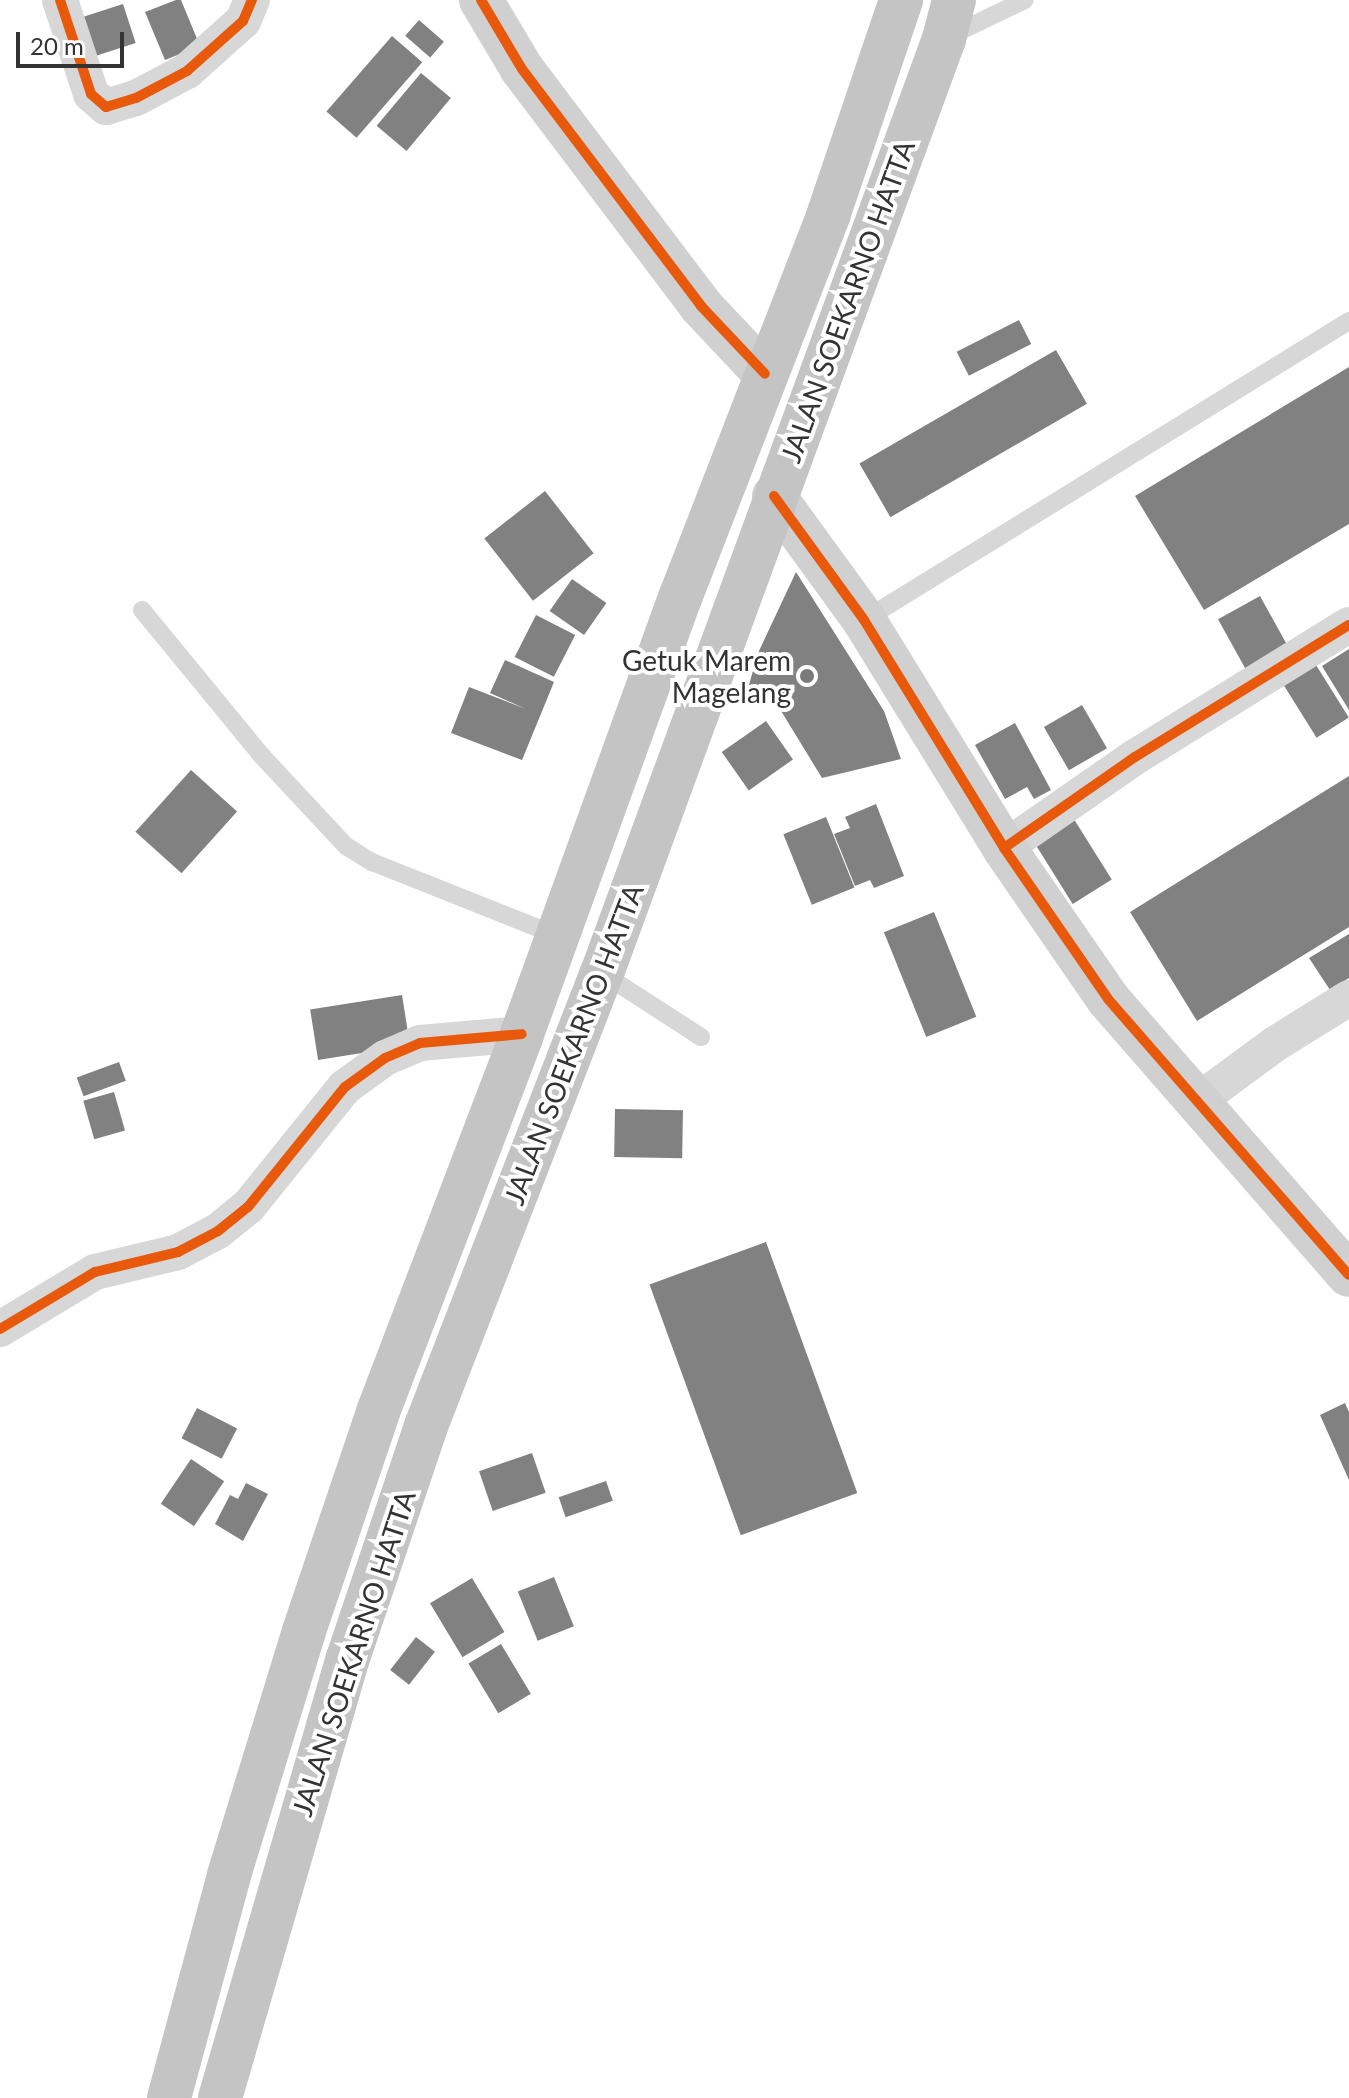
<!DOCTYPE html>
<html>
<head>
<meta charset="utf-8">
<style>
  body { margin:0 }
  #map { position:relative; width:1349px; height:2098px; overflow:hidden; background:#fff; font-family:Lato,sans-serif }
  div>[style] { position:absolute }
  .building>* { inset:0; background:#818181; transform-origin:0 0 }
  .lane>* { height:18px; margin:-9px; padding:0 9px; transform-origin:9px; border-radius:9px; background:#d7d7d7 }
  .street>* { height:36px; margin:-18px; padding:0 18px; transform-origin:18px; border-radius:18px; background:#d7d7d7 }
  .secondary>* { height:44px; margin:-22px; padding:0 22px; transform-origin:22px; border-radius:22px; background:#d0d0d0 }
  .highway>* { height:44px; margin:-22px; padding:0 22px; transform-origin:22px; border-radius:22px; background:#c4c4c4 }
  .cycleway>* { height:10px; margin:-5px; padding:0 5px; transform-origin:5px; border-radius:5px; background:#e8590c }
  .dots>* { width:22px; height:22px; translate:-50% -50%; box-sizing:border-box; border:4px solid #fff; border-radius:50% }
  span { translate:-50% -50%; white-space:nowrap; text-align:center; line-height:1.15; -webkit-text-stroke:8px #fff; paint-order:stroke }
  .street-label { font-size:28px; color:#333 }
  .poi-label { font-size:28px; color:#333 }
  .right { translate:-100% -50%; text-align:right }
  .scale { position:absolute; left:16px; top:32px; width:108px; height:36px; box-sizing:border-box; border:4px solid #333; border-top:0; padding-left:10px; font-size:24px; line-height:28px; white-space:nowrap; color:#333; -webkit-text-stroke:6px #fff; paint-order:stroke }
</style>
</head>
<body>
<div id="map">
  <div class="building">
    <i style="clip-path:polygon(176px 0,181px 0,200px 46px,165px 60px,145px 12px)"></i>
    <i style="left:123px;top:4px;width:41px;height:44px;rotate:72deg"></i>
    <i style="left:419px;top:20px;width:33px;height:21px;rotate:41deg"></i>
    <i style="left:392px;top:36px;width:40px;height:100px;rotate:41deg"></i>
    <i style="left:421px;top:73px;width:39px;height:69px;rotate:40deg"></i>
    <i style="left:1019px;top:320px;width:27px;height:70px;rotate:63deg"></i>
    <i style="left:1056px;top:350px;width:62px;height:227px;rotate:60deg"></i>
    <i style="clip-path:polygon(1349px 367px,1349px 524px,1204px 610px,1135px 496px)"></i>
    <i style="left:545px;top:491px;width:79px;height:77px;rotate:52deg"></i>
    <i style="clip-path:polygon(796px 572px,884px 711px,901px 759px,822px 778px,775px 701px,745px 699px,758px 653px)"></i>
    <i style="left:572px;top:579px;width:42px;height:39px;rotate:35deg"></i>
    <i style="left:1260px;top:596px;width:56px;height:48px;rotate:61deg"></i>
    <i style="left:536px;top:615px;width:44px;height:47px;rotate:27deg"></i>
    <i style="clip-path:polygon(1349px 649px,1349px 710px,1322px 666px)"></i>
    <i style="clip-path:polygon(505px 660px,554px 682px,522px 760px,451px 733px,469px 687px,526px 709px,490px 693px)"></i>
    <i style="left:1316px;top:665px;width:62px;height:38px;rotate:58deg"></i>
    <i style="left:1082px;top:705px;width:50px;height:44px;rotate:60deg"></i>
    <i style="left:766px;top:721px;width:47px;height:54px;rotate:55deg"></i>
    <i style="clip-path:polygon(1015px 723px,1051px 790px,1034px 799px,1027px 787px,1005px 799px,975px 745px)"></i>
    <i style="left:191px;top:770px;width:62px;height:83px;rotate:42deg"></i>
    <i style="clip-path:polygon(1349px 776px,1349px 927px,1197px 1021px,1130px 912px)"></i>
    <i style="clip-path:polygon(876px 804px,904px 876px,874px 888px,870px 880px,855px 886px,834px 834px,850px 828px,845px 817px)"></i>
    <i style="left:1072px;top:816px;width:75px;height:46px;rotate:58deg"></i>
    <i style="left:826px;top:817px;width:76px;height:46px;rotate:68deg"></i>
    <i style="left:934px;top:912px;width:113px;height:54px;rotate:68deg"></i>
    <i style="clip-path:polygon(1349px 934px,1349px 978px,1330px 990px,1309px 958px)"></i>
    <i style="left:402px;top:995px;width:51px;height:93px;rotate:81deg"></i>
    <i style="left:119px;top:1062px;width:20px;height:45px;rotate:70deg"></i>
    <i style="left:114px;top:1092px;width:40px;height:32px;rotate:74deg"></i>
    <i style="left:615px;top:1109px;width:68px;height:48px;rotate:1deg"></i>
    <i style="left:766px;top:1242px;width:267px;height:124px;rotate:70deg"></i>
    <i style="clip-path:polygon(1345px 1403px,1349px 1412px,1349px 1480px,1320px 1415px)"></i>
    <i style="left:197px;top:1408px;width:45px;height:34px;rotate:27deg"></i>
    <i style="left:532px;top:1453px;width:42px;height:56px;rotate:71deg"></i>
    <i style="left:191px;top:1459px;width:40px;height:54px;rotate:34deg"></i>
    <i style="left:606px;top:1481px;width:21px;height:50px;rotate:71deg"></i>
    <i style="clip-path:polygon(246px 1483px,268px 1494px,243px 1541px,215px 1524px,230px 1495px,238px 1499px)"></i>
    <i style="left:554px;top:1577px;width:53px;height:39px;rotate:68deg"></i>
    <i style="left:472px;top:1578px;width:63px;height:49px;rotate:59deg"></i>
    <i style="left:416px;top:1637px;width:24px;height:42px;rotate:38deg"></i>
    <i style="left:501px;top:1644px;width:58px;height:38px;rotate:59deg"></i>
  </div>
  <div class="lane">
    <i style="left:948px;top:37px;width:85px;rotate:-25.7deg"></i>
    <i style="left:142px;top:610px;width:188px;rotate:50.6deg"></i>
    <i style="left:261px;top:755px;width:125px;rotate:47deg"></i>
    <i style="left:346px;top:846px;width:31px;rotate:32deg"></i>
    <i style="left:372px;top:862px;width:200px;rotate:21.7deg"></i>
    <i style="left:864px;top:620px;width:570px;rotate:-31.65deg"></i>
    <i style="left:602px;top:973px;width:118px;rotate:32.9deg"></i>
  </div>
  <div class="street">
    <i style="left:60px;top:0;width:99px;rotate:71.7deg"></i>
    <i style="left:91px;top:94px;width:20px;rotate:41deg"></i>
    <i style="left:106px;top:107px;width:31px;rotate:-17deg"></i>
    <i style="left:136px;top:98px;width:58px;rotate:-27.9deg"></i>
    <i style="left:187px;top:71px;width:75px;rotate:-41.8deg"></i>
    <i style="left:243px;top:21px;width:23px;rotate:-67deg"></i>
    <i style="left:1004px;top:848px;width:160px;rotate:-34.8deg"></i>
    <i style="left:1135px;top:757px;width:251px;rotate:-31.7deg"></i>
    <i style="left:1199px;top:1100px;width:94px;rotate:-36.4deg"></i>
    <i style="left:1275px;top:1044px;width:87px;rotate:-31.9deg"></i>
    <i style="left:0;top:1329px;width:111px;rotate:-31deg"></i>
    <i style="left:95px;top:1272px;width:85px;rotate:-13.5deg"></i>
    <i style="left:178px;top:1252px;width:45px;rotate:-27.7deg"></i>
    <i style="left:218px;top:1231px;width:38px;rotate:-39deg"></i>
    <i style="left:248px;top:1207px;width:154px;rotate:-51.1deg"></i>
    <i style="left:345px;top:1087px;width:49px;rotate:-35.9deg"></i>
    <i style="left:385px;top:1058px;width:38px;rotate:-23deg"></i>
    <i style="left:420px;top:1043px;width:102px;rotate:-5deg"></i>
  </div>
  <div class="secondary">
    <i style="left:481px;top:0;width:80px;rotate:59.3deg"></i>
    <i style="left:522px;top:69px;width:297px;rotate:52.9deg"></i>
    <i style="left:701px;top:306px;width:93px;rotate:46.7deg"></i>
    <i style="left:774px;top:496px;width:153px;rotate:54deg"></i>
    <i style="left:864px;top:620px;width:268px;rotate:58.4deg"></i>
    <i style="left:1004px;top:848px;width:183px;rotate:55.4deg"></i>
    <i style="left:1108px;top:999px;width:366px;rotate:48.9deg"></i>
  </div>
  <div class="highway">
    <i style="left:169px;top:2098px;width:231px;rotate:-74.9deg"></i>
    <i style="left:229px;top:1875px;width:255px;rotate:-72.9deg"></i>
    <i style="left:304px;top:1631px;width:231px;rotate:-71.3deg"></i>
    <i style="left:378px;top:1412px;width:404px;rotate:-69.1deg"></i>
    <i style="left:522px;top:1034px;width:464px;rotate:-70.1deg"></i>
    <i style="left:680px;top:598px;width:413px;rotate:-68.8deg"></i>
    <i style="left:829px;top:213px;width:225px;rotate:-71.3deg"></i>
    <i style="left:220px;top:2098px;width:458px;rotate:-73.8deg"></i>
    <i style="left:348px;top:1658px;width:245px;rotate:-71.4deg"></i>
    <i style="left:426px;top:1426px;width:486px;rotate:-68.8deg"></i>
    <i style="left:602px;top:973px;width:995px;rotate:-69.89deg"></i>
    <i style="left:944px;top:39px;width:40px;rotate:-75.6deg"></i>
  </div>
  <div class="cycleway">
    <i style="left:60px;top:0;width:99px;rotate:71.7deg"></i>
    <i style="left:91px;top:94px;width:20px;rotate:41deg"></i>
    <i style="left:106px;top:107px;width:31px;rotate:-17deg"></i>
    <i style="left:136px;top:98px;width:58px;rotate:-27.9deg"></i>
    <i style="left:187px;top:71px;width:75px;rotate:-41.8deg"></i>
    <i style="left:243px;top:21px;width:23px;rotate:-67deg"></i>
    <i style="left:481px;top:0;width:80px;rotate:59.3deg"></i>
    <i style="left:522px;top:69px;width:297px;rotate:52.9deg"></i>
    <i style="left:701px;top:306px;width:93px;rotate:46.7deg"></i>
    <i style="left:774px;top:496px;width:153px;rotate:54deg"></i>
    <i style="left:864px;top:620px;width:268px;rotate:58.4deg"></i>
    <i style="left:1004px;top:848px;width:183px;rotate:55.4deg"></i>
    <i style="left:1108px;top:999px;width:366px;rotate:48.9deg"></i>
    <i style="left:1004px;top:848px;width:160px;rotate:-34.8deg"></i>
    <i style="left:1135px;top:757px;width:251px;rotate:-31.7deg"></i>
    <i style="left:0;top:1329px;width:111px;rotate:-31deg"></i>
    <i style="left:95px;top:1272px;width:85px;rotate:-13.5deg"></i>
    <i style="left:178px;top:1252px;width:45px;rotate:-27.7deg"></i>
    <i style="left:218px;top:1231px;width:38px;rotate:-39deg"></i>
    <i style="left:248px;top:1207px;width:154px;rotate:-51.1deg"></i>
    <i style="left:345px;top:1087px;width:49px;rotate:-35.9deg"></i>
    <i style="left:385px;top:1058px;width:38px;rotate:-23deg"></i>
    <i style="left:420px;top:1043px;width:102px;rotate:-5deg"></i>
  </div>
  <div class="dots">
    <i style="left:807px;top:676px;background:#7a7a7a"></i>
  </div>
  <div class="street-label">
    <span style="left:847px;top:301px;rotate:-70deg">JALAN SOEKARNO HATTA</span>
    <span style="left:573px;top:1044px;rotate:-69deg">JALAN SOEKARNO HATTA</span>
    <span style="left:353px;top:1653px;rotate:-72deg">JALAN SOEKARNO HATTA</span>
  </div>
  <div class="poi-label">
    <span class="right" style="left:791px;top:676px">Getuk Marem<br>Magelang</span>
  </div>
  <div class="scale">20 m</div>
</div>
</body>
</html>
